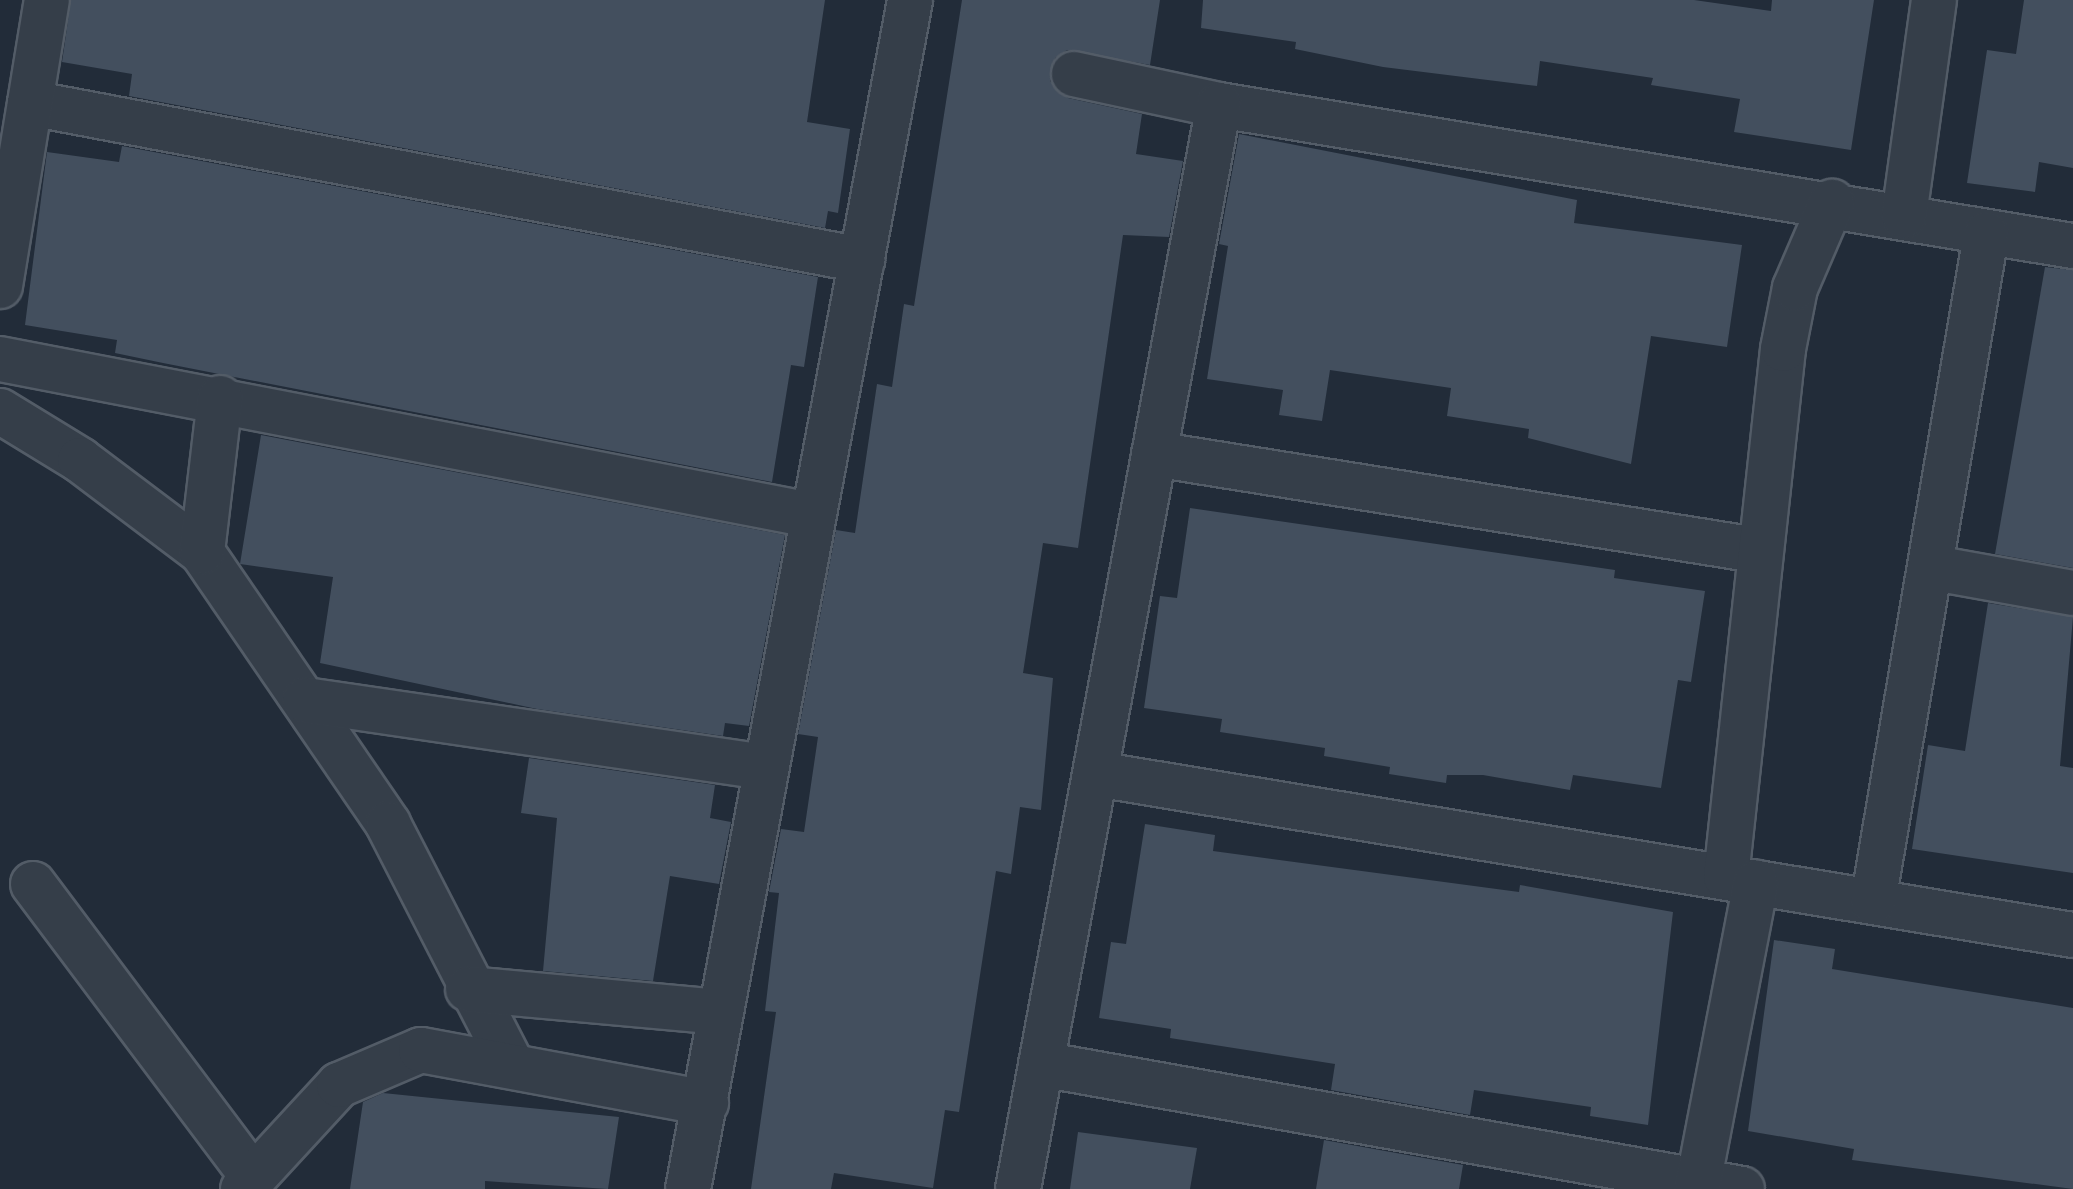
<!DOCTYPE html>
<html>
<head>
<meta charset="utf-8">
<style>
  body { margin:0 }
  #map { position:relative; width:2073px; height:1189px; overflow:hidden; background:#222c39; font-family:"Work Sans",sans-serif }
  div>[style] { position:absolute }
  .building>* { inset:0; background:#434f5e }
  .roads { filter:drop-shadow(2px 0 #535c67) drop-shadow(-2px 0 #535c67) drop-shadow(0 2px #535c67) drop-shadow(0 -2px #535c67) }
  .minor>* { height:44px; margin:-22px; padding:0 22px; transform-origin:22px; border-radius:22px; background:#353e49 }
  span { translate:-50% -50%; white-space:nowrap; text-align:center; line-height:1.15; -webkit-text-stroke:7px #1b232e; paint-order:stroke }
</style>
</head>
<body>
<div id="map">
  <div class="building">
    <i style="clip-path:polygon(71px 0,825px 0,807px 122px,850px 129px,838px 213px,828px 211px,825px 228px,129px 96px,132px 74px,62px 62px)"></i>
    <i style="clip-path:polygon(962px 0,1160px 0,1150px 65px,1067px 50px,1055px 58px,1050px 81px,1068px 98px,1142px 114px,1136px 154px,1183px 161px,1169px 237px,1123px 235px,1078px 548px,1043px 543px,1023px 673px,1053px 678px,1041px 810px,1020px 807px,1011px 874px,996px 871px,959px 1112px,945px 1110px,933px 1188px,834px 1173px,831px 1189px,751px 1189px,776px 1012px,765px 1011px,779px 893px,769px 892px,781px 829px,804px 832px,818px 737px,798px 734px,836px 530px,855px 533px,877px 384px,892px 387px,904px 304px,914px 306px)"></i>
    <i style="clip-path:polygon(1203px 0,1694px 0,1771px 11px,1772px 0,1874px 0,1851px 150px,1734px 132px,1740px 99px,1651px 85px,1653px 78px,1540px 61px,1537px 86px,1383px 67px,1295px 49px,1296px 42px,1201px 28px)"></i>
    <i style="clip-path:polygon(2024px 0,2073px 0,2073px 168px,2039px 162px,2035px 192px,1967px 183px,1987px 50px,2016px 54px)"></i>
    <i style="clip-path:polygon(1239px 134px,1577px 200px,1574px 223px,1742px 245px,1727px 347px,1651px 336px,1631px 464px,1528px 438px,1529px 429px,1447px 416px,1451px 388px,1330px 370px,1322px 421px,1279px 415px,1283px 390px,1207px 379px,1228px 246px,1219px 244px)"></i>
    <i style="clip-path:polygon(122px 146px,818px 277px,804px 367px,791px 365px,772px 482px,163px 363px,115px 353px,117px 340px,25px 325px,47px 152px,119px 162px)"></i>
    <i style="clip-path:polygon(2045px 267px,2073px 270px,2073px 568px,1995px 554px)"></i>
    <i style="clip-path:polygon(261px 435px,785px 535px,749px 726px,725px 723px,723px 736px,537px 709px,320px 663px,333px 577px,240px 564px)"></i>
    <i style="clip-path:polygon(1190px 508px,1615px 570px,1614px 578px,1705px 591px,1691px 682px,1678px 680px,1661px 788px,1573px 775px,1570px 790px,1483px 775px,1447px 775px,1446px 783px,1389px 774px,1390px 767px,1324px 756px,1325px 748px,1220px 732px,1222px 719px,1144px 708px,1160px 596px,1177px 598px)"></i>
    <i style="clip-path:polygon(1988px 603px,2073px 617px,2060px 766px,2073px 768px,2073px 873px,1912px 849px,1928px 745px,1965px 751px)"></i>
    <i style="clip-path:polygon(529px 758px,715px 785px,710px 818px,731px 822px,719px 884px,670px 876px,653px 981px,543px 971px,557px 818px,521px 813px)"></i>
    <i style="clip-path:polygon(1145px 824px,1215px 835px,1213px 851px,1519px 892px,1520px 885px,1673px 912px,1648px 1125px,1590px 1116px,1591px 1107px,1474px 1090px,1470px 1115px,1331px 1090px,1335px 1064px,1170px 1038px,1171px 1029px,1099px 1018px,1111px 942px,1126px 944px)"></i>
    <i style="clip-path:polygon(1774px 940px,1835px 949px,1832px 969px,2073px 1008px,2073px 1189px,1852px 1160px,1854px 1149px,1748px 1131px)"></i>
    <i style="clip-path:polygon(383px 1093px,619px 1117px,608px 1189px,485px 1181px,485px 1189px,350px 1189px,363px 1102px)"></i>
    <i style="clip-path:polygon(1078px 1132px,1197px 1148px,1190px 1189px,1070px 1189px)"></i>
    <i style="clip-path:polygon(1324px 1140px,1463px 1165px,1459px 1189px,1316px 1189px)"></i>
  </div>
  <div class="roads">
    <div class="minor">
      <i style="left:1074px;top:74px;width:148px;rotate:12.1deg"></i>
      <i style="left:1219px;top:105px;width:866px;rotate:9.38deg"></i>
      <i style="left:30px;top:103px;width:847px;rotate:10.69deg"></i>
      <i style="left:1904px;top:216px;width:218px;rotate:-82.1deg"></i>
      <i style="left:0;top:286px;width:290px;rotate:-80.7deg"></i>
      <i style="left:0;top:359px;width:826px;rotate:10.89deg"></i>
      <i style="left:0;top:411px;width:94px;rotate:31.5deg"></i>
      <i style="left:80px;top:460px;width:153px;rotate:37deg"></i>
      <i style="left:202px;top:552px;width:330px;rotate:55.6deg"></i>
      <i style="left:388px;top:824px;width:271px;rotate:62.8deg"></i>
      <i style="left:1154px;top:454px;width:610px;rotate:9.06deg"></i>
      <i style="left:202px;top:552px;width:155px;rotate:-83.3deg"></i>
      <i style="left:1934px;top:568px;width:141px;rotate:10.2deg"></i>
      <i style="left:305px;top:700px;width:462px;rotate:8.3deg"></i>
      <i style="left:1096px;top:774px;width:990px;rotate:9.36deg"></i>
      <i style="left:1726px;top:877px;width:531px;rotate:-83.84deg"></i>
      <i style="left:1783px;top:349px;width:62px;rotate:-78.9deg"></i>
      <i style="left:1795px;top:288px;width:94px;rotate:-66.7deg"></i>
      <i style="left:33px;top:884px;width:365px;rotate:53.1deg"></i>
      <i style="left:1873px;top:902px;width:677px;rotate:-80.38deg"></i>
      <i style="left:468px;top:989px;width:252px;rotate:5.2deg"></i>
      <i style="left:1041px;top:1064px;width:712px;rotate:10.11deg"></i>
      <i style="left:243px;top:1189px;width:142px;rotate:-47.3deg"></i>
      <i style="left:339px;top:1085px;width:89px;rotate:-23.1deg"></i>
      <i style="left:421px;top:1050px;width:290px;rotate:10.5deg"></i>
      <i style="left:688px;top:1189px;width:1210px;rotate:-79.42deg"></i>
      <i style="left:1018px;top:1189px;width:1102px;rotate:-79.5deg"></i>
      <i style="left:1697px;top:1189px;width:312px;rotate:-79.1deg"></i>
    </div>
  </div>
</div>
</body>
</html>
